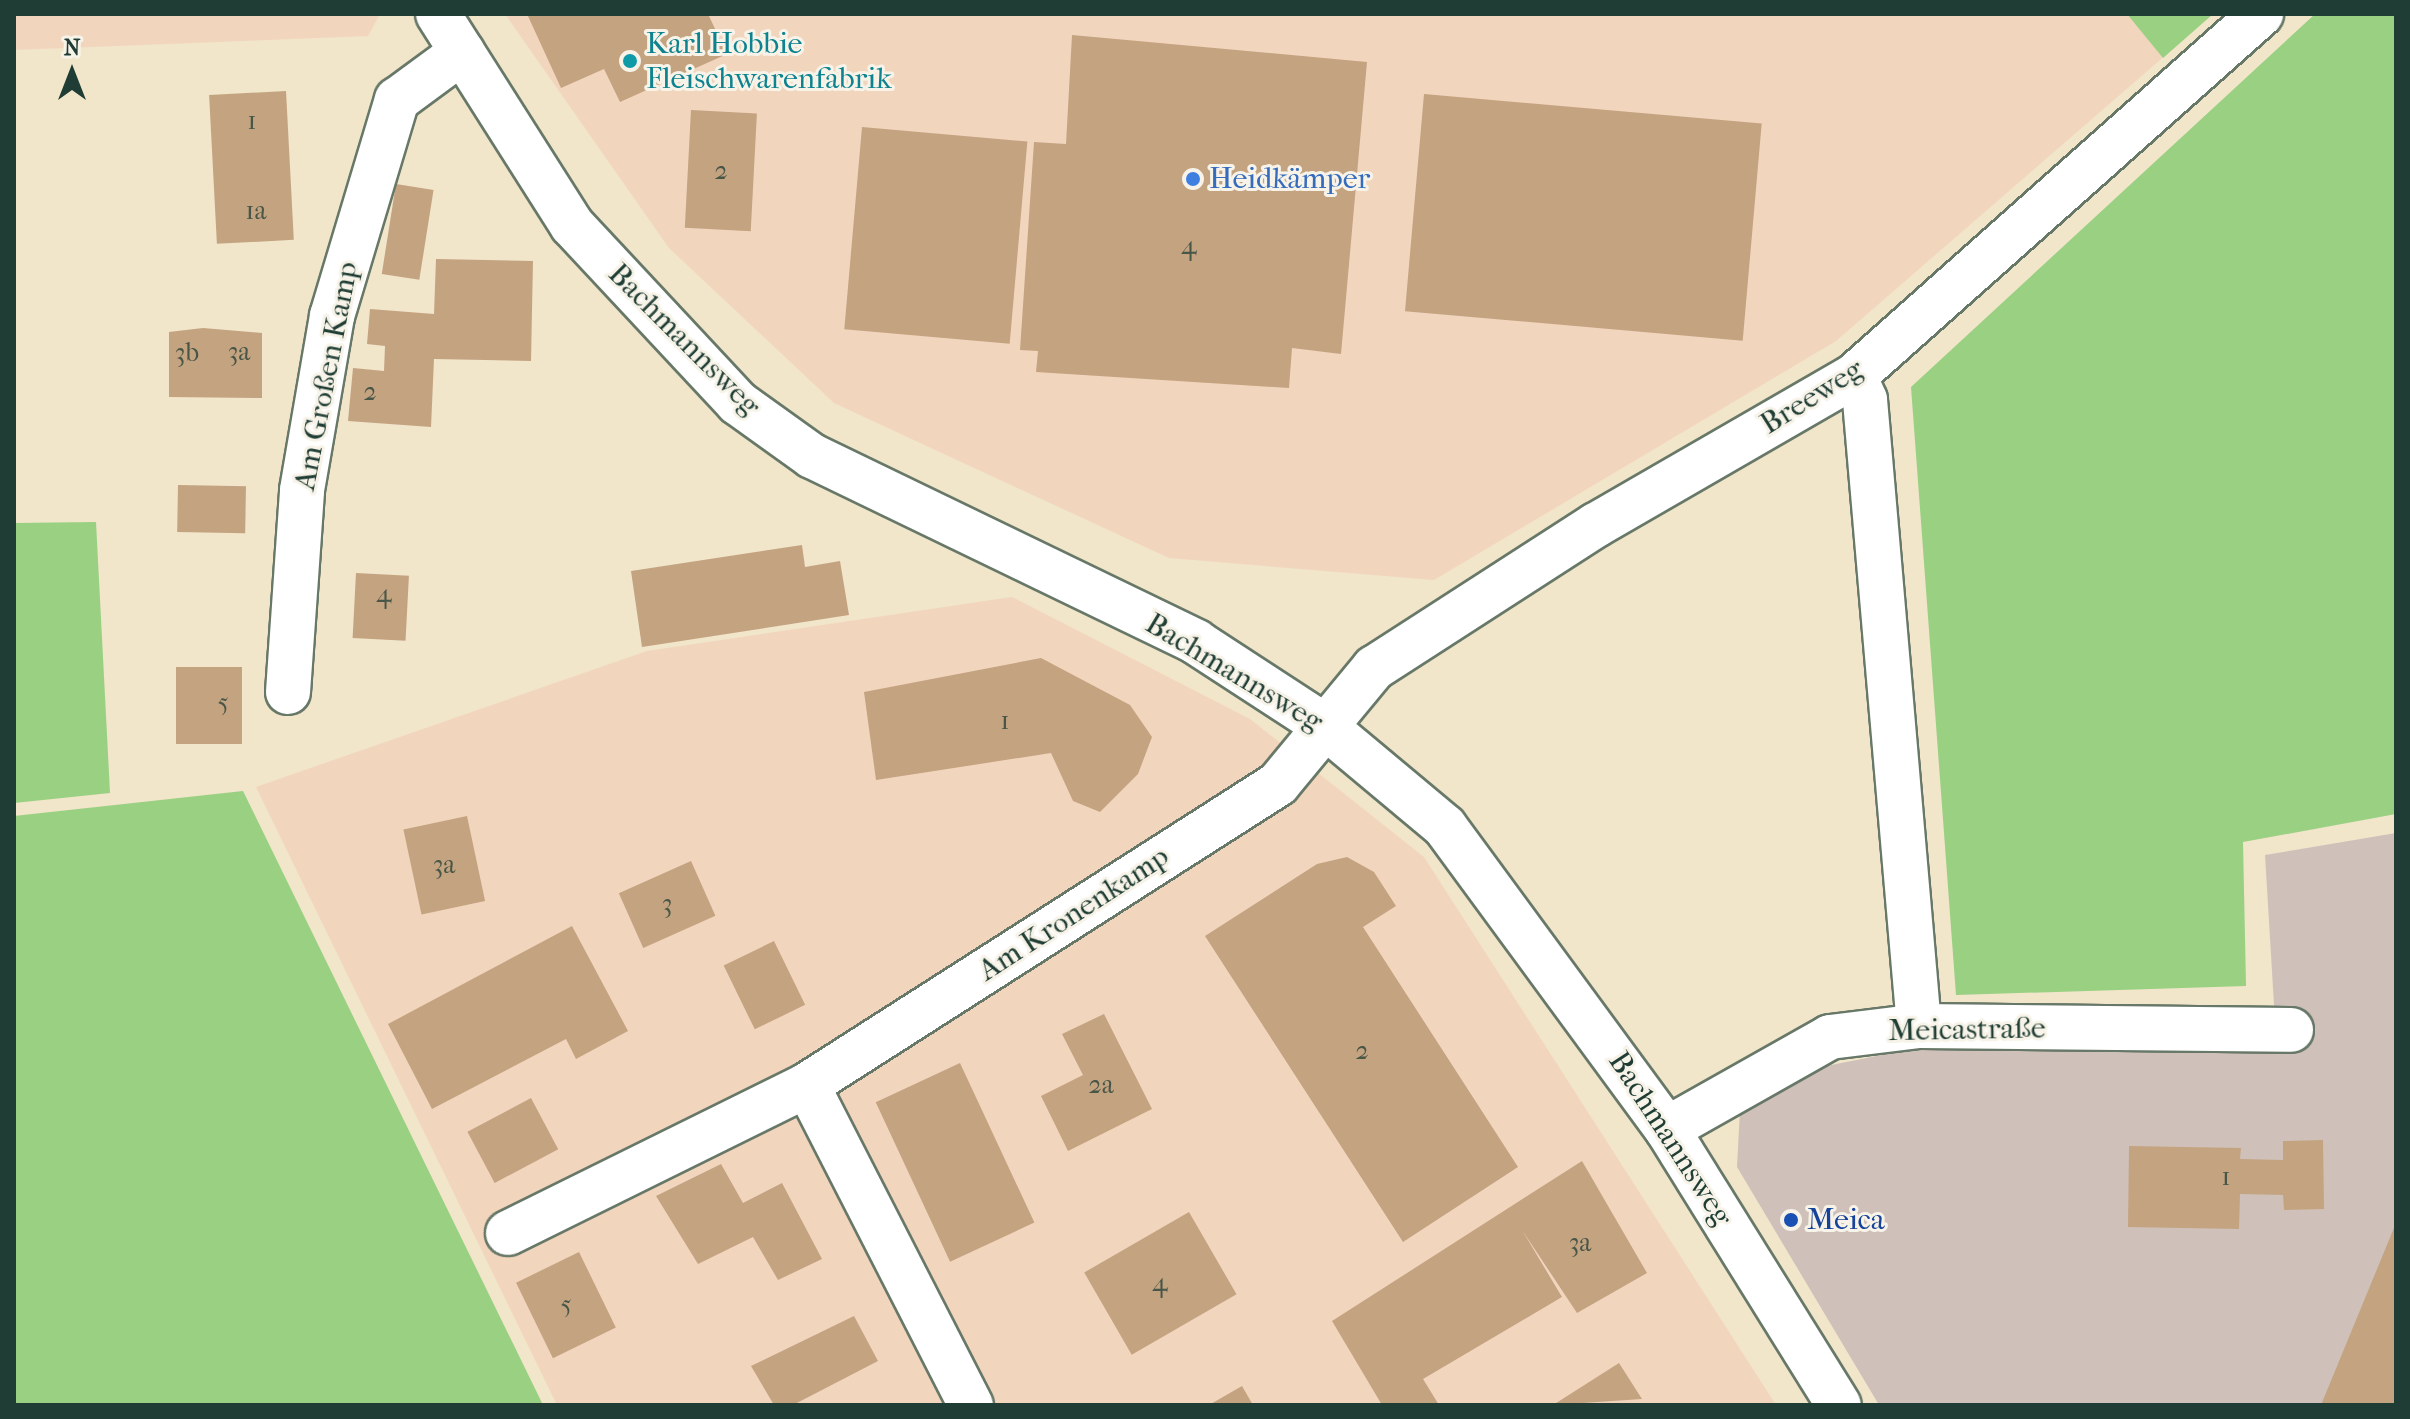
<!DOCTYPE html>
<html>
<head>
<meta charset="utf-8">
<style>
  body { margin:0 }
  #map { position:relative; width:2410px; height:1419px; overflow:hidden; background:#f1e5ca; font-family:"IM FELL French Canon",serif }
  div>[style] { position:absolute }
  .built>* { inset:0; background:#f2d5bd }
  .industrial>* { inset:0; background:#cfc1ba }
  .green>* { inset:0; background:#99d082 }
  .building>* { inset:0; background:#c4a381; transform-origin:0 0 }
  .roads { filter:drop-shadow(2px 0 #687868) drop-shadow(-2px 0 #687868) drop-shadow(0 2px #687868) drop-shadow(0 -2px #687868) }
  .minor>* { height:44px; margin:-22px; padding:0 22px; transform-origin:22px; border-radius:22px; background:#fff }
  .dots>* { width:22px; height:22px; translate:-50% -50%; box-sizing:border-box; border:4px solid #f7f3e8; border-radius:50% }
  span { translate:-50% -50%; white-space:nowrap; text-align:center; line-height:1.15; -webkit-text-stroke:6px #f7f3e8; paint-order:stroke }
  .number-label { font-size:26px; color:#485647 }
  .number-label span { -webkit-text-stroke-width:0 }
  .culture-label { font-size:30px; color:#0d838f }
  .left { translate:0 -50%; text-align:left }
  .shop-label { font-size:30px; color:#366cbe }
  .street-label { font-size:30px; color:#1f3d34 }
  .transit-label { font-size:30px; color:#164399 }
  .frame { position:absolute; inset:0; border:16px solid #1f3d34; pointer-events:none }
  .north { position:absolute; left:32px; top:32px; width:80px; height:80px; -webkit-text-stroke:6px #f7f3e8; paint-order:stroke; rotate:0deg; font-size:22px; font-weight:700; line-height:32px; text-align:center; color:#1f3d34 }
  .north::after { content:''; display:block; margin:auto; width:28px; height:36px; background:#1f3d34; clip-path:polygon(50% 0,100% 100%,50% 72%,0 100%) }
</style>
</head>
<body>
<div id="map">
  <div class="built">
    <i style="clip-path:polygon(14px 14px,380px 14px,368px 36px,14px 50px)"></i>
    <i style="clip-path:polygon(505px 14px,2213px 14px,1836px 341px,1434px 580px,1169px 558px,834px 403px,669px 248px)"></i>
    <i style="clip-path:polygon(1012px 597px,1250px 719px,1424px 857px,1776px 1405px,557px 1405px,256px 787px,647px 651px)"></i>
  </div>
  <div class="industrial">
    <i style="clip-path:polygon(2396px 833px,2396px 1405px,1879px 1405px,1737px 1167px,1740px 1109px,1796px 1072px,1927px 1046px,2276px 1038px,2265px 855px)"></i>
  </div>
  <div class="green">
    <i style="clip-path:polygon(2127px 14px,2213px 14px,2163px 58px)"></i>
    <i style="clip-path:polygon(2315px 14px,2396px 14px,2396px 814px,2243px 842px,2246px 986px,1956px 995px,1911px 387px)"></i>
    <i style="clip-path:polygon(96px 522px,110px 793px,14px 803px,14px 523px)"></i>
    <i style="clip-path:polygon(243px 791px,543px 1405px,14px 1405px,14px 816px)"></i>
  </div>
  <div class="building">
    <i style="clip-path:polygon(527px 14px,708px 14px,727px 54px,620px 102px,604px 69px,561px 88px)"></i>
    <i style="clip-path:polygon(1072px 35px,1367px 62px,1341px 354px,1292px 348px,1289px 388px,1036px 372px,1038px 351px,1020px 350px,1034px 142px,1066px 144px)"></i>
    <i style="left:286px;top:91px;width:149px;height:77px;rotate:87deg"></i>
    <i style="left:1424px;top:94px;width:339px;height:218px;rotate:5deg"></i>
    <i style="left:691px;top:110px;width:66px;height:118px;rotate:3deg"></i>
    <i style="left:862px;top:127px;width:166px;height:203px;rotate:5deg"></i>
    <i style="left:396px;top:184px;width:38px;height:91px;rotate:9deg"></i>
    <i style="clip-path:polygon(436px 259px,533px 261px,531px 361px,434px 359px,431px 427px,348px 421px,353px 368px,384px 371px,385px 346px,367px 344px,370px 309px,434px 314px)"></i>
    <i style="clip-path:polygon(203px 328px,262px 333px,262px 398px,169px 397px,169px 332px)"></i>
    <i style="left:178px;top:485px;width:68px;height:47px;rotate:1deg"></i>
    <i style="clip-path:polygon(802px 545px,805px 567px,840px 561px,849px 615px,642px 647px,631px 571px)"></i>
    <i style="left:356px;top:573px;width:53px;height:65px;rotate:3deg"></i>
    <i style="clip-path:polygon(1041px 658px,1130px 705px,1152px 737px,1138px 774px,1100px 812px,1073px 801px,1051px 753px,876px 780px,864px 692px)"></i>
    <i style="left:176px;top:667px;width:66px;height:77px"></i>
    <i style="left:467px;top:816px;width:87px;height:65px;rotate:78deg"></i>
    <i style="clip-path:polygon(1347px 857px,1374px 872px,1396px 906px,1363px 927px,1518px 1167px,1403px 1242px,1205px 936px,1317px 864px)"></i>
    <i style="left:691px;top:861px;width:60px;height:79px;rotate:66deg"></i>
    <i style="clip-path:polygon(572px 926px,628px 1031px,576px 1059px,566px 1039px,432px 1109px,388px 1024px)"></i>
    <i style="left:774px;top:941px;width:71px;height:56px;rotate:64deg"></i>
    <i style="clip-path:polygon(1104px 1014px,1152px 1109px,1068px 1151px,1041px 1096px,1083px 1075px,1062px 1034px)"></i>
    <i style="left:960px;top:1063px;width:176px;height:93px;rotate:65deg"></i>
    <i style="left:531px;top:1098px;width:58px;height:72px;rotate:62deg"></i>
    <i style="clip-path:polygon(2323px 1140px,2324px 1209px,2284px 1210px,2283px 1195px,2240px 1194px,2239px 1229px,2128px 1227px,2129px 1146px,2241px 1148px,2240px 1159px,2283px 1160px,2283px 1141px)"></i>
    <i style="clip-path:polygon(1582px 1161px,1647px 1273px,1577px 1313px,1522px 1230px,1562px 1297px,1423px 1379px,1439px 1405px,1382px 1405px,1332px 1321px)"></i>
    <i style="clip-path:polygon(721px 1164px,743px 1203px,782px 1183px,822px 1259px,778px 1280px,753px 1237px,698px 1264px,656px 1196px)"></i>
    <i style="left:1189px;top:1212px;width:95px;height:121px;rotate:60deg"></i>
    <i style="clip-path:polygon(2396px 1223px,2396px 1405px,2321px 1405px)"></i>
    <i style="left:579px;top:1252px;width:84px;height:70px;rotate:64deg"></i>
    <i style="clip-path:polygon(854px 1316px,878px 1361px,793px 1405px,774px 1405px,751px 1366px)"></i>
    <i style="clip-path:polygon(1619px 1363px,1642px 1399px,1553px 1405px)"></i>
    <i style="clip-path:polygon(1242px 1386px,1253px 1405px,1209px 1405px)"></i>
  </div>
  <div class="roads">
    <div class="minor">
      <i style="left:438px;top:14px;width:250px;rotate:57.6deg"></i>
      <i style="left:572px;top:225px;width:243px;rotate:47deg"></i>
      <i style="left:738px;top:403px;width:91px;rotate:35.6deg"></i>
      <i style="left:812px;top:456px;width:427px;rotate:25.8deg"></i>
      <i style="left:1196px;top:642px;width:150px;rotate:33.1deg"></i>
      <i style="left:1322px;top:724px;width:160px;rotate:39.9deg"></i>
      <i style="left:1445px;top:827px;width:375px;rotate:53.7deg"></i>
      <i style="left:1667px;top:1129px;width:325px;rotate:58.1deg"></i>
      <i style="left:1854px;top:376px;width:26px;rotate:65deg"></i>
      <i style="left:1865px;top:400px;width:628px;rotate:85.07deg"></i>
      <i style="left:288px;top:692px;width:202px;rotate:-86deg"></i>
      <i style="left:302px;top:490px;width:177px;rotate:-80.2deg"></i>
      <i style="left:332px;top:316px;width:226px;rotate:-73.3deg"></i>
      <i style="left:397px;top:100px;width:81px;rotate:-36.4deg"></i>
      <i style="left:807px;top:1085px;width:360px;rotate:62.9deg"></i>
      <i style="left:1667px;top:1129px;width:187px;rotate:-29.4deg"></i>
      <i style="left:1830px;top:1037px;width:90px;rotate:-7deg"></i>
      <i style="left:1919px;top:1026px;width:372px;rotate:0.6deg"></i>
      <i style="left:508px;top:1233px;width:334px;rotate:-26.3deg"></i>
      <i style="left:807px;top:1085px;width:559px;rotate:-32.58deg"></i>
      <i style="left:1278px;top:784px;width:151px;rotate:-50.4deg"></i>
      <i style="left:1374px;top:668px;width:264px;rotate:-32.8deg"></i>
      <i style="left:1596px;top:525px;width:298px;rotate:-30deg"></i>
      <i style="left:1854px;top:376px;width:545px;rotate:-41.65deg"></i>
    </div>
  </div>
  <div class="dots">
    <i style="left:630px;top:61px;background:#0f9aa8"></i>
    <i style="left:1193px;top:179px;background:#3f7fe0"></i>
    <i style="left:1791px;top:1220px;background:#1a4fb4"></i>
  </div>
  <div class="number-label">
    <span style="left:252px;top:121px">1</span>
    <span style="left:721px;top:171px">2</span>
    <span style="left:256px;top:211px">1a</span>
    <span style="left:1189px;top:246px">4</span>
    <span style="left:239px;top:352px">3a</span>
    <span style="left:187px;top:353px">3b</span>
    <span style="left:370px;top:392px">2</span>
    <span style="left:384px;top:594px">4</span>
    <span style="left:223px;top:703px">5</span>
    <span style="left:1005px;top:721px">1</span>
    <span style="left:444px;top:865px">3a</span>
    <span style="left:667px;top:904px">3</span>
    <span style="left:1362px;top:1051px">2</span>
    <span style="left:1101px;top:1085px">2a</span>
    <span style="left:2226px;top:1177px">1</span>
    <span style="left:1580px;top:1243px">3a</span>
    <span style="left:1160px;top:1283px">4</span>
    <span style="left:566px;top:1305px">5</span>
  </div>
  <div class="culture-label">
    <span class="left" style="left:646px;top:61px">Karl Hobbie<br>Fleischwarenfabrik</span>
  </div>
  <div class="shop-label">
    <span class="left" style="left:1209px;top:179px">Heidkämper</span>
  </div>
  <div class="street-label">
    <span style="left:684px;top:340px;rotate:45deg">Bachmannsweg</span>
    <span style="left:327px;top:376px;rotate:-79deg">Am Großen Kamp</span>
    <span style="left:1812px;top:397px;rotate:-32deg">Breeweg</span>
    <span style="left:1234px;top:673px;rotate:31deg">Bachmannsweg</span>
    <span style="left:1074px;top:914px;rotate:-33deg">Am Kronenkamp</span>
    <span style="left:1967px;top:1030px;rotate:-1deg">Meicastraße</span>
    <span style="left:1670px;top:1139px;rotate:57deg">Bachmannsweg</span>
  </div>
  <div class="transit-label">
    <span class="left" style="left:1807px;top:1220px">Meica</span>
  </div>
  <div class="frame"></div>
  <div class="north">N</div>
</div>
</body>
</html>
